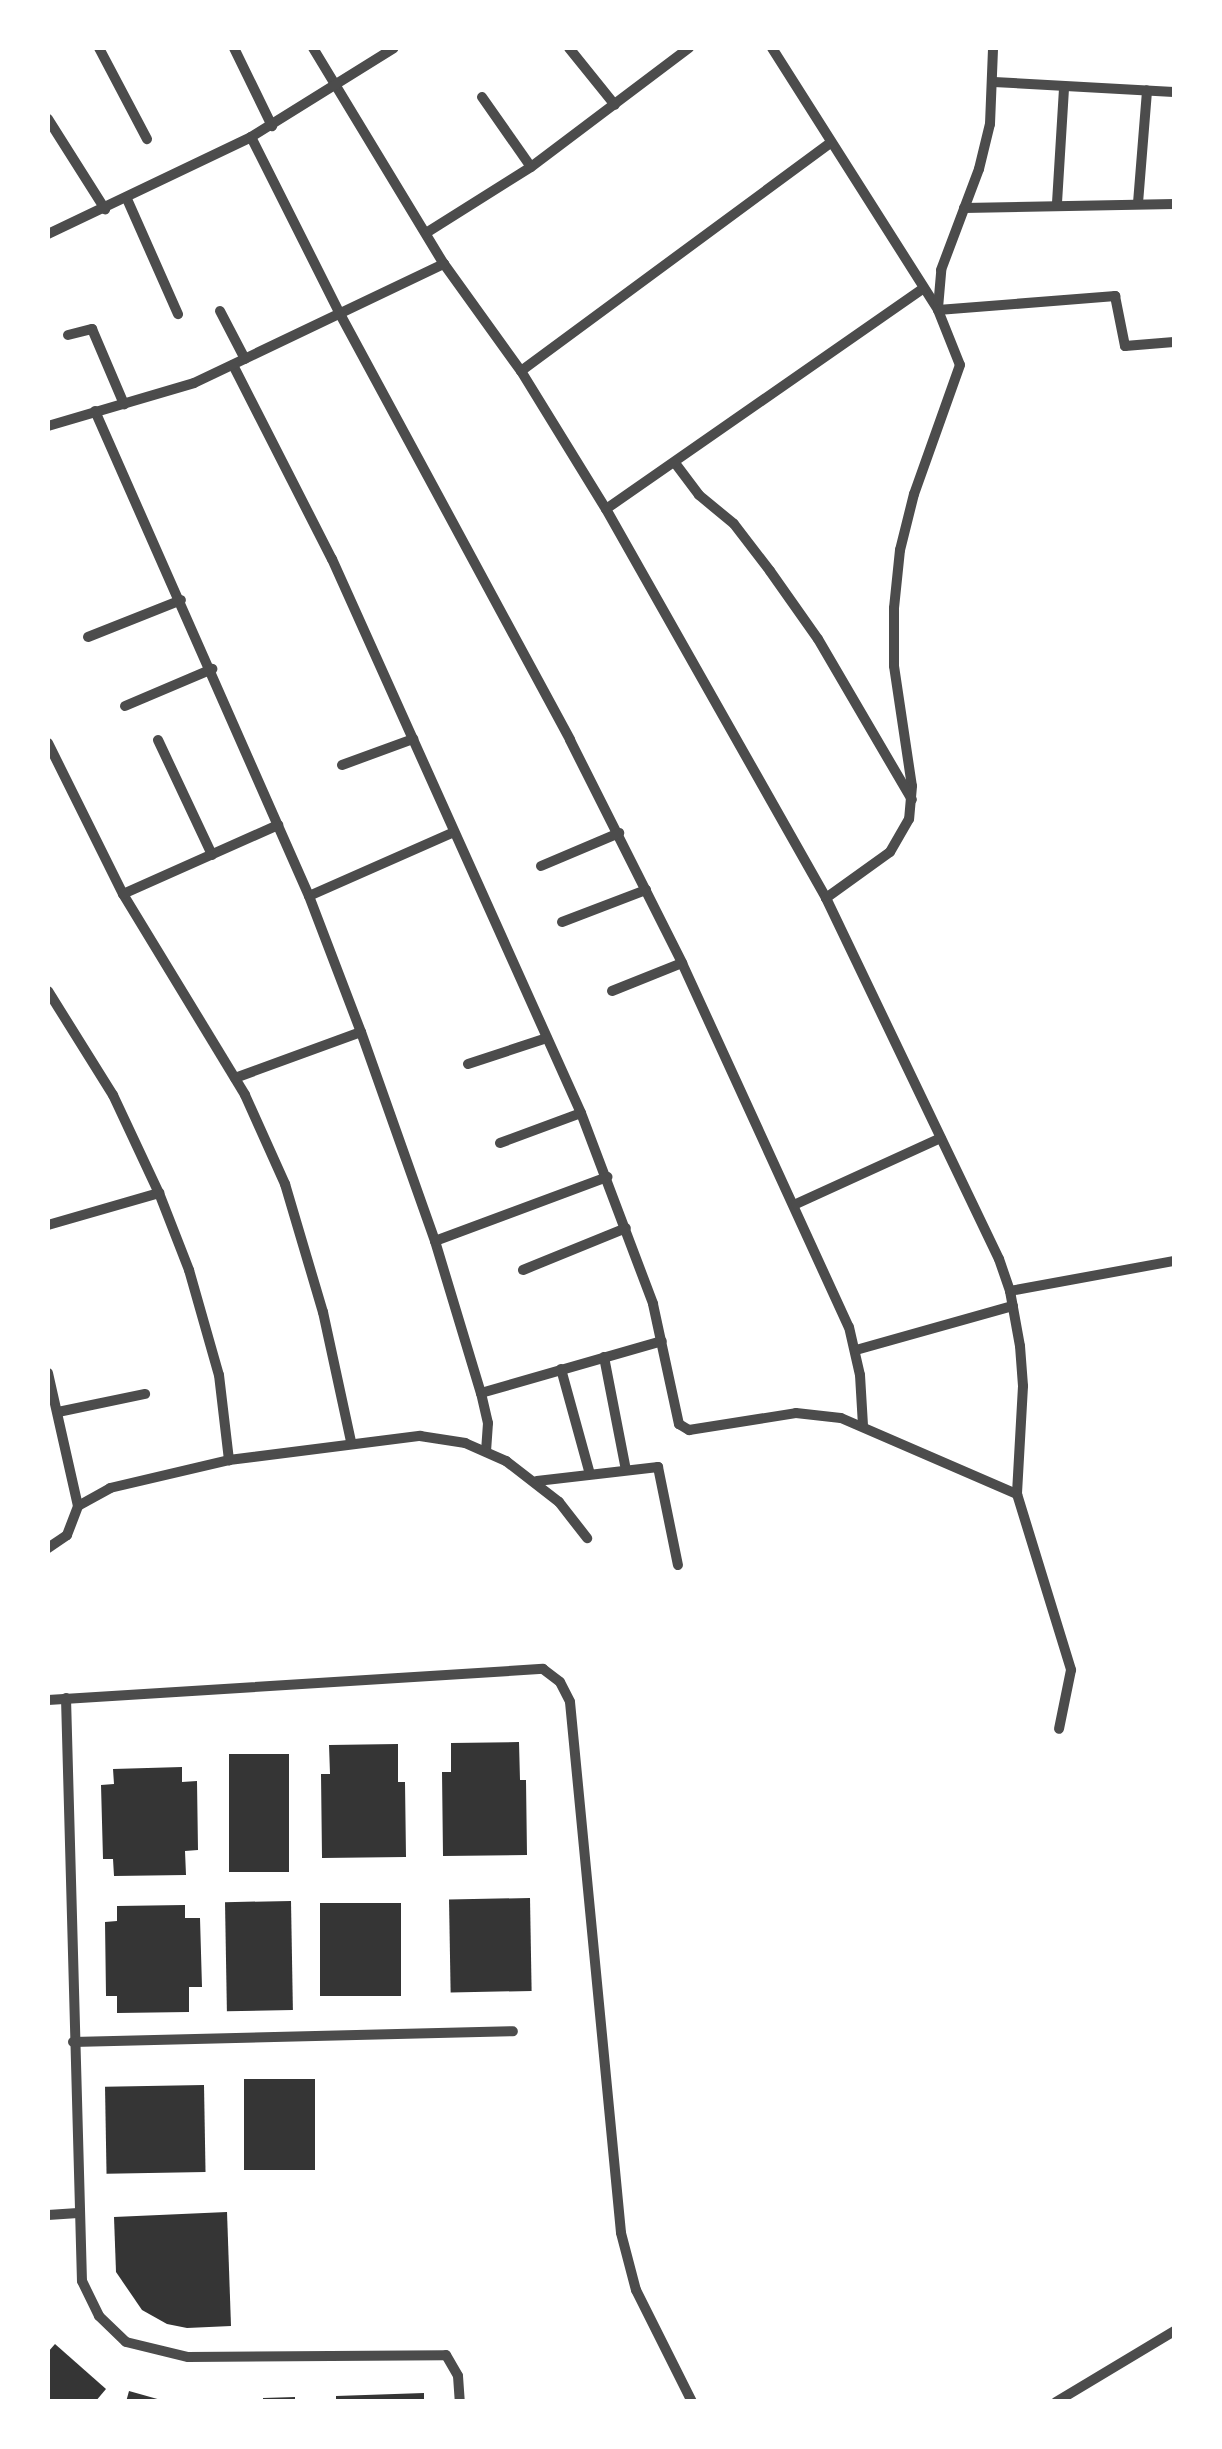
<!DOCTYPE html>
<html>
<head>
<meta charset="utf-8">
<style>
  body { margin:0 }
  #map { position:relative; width:1222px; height:2449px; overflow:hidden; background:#fff; font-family:"Fira Sans",sans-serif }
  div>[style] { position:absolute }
  .building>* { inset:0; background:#353535; transform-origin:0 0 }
  .minor>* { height:10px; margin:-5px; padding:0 5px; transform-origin:5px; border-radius:5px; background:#4c4c4c }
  span { translate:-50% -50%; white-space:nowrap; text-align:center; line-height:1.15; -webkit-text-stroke:8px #fff; paint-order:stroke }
  .frame { position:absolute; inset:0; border:50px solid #fff; pointer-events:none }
</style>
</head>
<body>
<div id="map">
  <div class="building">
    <i style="clip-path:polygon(519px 1742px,520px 1780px,526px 1780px,527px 1855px,443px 1856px,442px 1772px,451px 1772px,451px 1743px)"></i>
    <i style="clip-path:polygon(398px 1744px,398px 1782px,405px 1782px,406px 1857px,322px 1858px,321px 1774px,330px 1774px,329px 1745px)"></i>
    <i style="left:289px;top:1754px;width:118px;height:60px;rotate:90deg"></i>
    <i style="clip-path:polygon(182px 1767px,182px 1782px,197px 1781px,198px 1850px,185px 1851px,186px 1875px,114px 1876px,113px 1859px,103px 1859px,101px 1785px,114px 1784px,113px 1769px)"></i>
    <i style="left:530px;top:1898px;width:93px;height:81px;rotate:89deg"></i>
    <i style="left:291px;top:1901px;width:109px;height:66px;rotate:89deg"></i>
    <i style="left:401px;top:1903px;width:93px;height:81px;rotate:90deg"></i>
    <i style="clip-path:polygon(185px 1905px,185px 1918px,200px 1918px,202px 1987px,189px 1987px,189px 2012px,117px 2013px,117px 1996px,106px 1996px,105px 1922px,117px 1921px,117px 1906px)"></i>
    <i style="left:244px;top:2079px;width:71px;height:91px"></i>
    <i style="left:204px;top:2085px;width:87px;height:99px;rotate:89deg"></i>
    <i style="clip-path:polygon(227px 2212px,231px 2326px,187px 2328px,167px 2324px,142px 2310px,116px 2272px,114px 2217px)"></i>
    <i style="clip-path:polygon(55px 2344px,106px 2389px,95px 2402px,48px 2402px,48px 2352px)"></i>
    <i style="clip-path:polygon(129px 2391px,161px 2400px,161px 2402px,126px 2402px)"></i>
    <i style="clip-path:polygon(424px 2393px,424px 2402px,336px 2402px,336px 2396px)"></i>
    <i style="clip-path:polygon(295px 2397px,295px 2402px,263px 2402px,263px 2398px)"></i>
  </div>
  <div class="minor">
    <i style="left:99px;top:48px;width:103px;rotate:62.2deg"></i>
    <i style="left:234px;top:48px;width:87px;rotate:64deg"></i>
    <i style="left:313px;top:48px;width:253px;rotate:58.8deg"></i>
    <i style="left:444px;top:264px;width:132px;rotate:54.3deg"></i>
    <i style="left:521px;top:371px;width:162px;rotate:58.4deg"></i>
    <i style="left:606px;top:509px;width:447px;rotate:60.5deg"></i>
    <i style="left:826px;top:898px;width:400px;rotate:64.4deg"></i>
    <i style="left:999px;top:1259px;width:34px;rotate:71deg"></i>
    <i style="left:1010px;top:1291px;width:56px;rotate:79.7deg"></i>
    <i style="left:1020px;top:1346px;width:40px;rotate:85.7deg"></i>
    <i style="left:1023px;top:1386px;width:108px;rotate:93.2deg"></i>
    <i style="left:1017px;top:1494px;width:184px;rotate:72.9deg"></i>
    <i style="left:1071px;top:1670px;width:60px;rotate:101.5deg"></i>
    <i style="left:569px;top:48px;width:73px;rotate:51.1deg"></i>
    <i style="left:772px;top:48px;width:310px;rotate:57.6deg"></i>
    <i style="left:938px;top:310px;width:59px;rotate:68.2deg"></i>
    <i style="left:960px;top:365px;width:137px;rotate:109.6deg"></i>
    <i style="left:914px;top:494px;width:58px;rotate:104deg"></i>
    <i style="left:900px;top:550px;width:58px;rotate:95.9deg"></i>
    <i style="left:894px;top:608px;width:58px;rotate:90deg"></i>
    <i style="left:894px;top:666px;width:121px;rotate:81.5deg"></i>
    <i style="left:912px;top:786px;width:33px;rotate:95deg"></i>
    <i style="left:909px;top:819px;width:38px;rotate:120deg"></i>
    <i style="left:890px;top:852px;width:79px;rotate:144.3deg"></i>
    <i style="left:994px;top:82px;width:180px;rotate:3.2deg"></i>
    <i style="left:482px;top:97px;width:85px;rotate:55deg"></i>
    <i style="left:48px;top:119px;width:107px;rotate:57.7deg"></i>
    <i style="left:251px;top:137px;width:198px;rotate:63.3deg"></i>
    <i style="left:340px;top:314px;width:484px;rotate:61.6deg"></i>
    <i style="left:570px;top:740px;width:250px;rotate:63.3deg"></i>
    <i style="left:682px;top:963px;width:400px;rotate:65.4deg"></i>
    <i style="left:849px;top:1327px;width:49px;rotate:77.1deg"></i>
    <i style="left:860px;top:1375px;width:50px;rotate:86.6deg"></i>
    <i style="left:127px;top:199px;width:126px;rotate:66.1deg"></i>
    <i style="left:1057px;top:203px;width:116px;rotate:-86.5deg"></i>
    <i style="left:1138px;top:203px;width:113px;rotate:-85.4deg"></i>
    <i style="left:964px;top:208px;width:210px;rotate:-1.1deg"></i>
    <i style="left:426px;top:233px;width:124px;rotate:-32.2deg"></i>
    <i style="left:531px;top:167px;width:198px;rotate:-37deg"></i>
    <i style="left:48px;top:234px;width:225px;rotate:-25.5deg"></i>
    <i style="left:251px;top:137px;width:168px;rotate:-31.9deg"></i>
    <i style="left:938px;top:308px;width:38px;rotate:-85deg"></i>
    <i style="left:941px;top:270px;width:108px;rotate:-69.4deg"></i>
    <i style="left:979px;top:169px;width:46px;rotate:-76.3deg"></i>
    <i style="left:990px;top:124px;width:76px;rotate:-87.7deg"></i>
    <i style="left:938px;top:310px;width:178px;rotate:-4.5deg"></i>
    <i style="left:1115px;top:296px;width:51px;rotate:78.7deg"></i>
    <i style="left:1125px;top:346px;width:49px;rotate:-4.7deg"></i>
    <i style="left:220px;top:311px;width:54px;rotate:62.5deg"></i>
    <i style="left:68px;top:335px;width:25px;rotate:-14deg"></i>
    <i style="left:92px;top:329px;width:82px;rotate:66.9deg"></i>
    <i style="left:233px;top:365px;width:218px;rotate:63deg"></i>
    <i style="left:332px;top:559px;width:607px;rotate:65.8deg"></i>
    <i style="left:581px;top:1113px;width:204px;rotate:69.3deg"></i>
    <i style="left:653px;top:1304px;width:123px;rotate:77.8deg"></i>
    <i style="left:679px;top:1424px;width:12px;rotate:31deg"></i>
    <i style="left:689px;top:1430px;width:108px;rotate:-9deg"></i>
    <i style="left:796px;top:1413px;width:45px;rotate:6.3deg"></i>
    <i style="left:841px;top:1418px;width:192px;rotate:23.4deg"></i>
    <i style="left:521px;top:371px;width:384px;rotate:-36.4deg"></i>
    <i style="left:95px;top:411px;width:530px;rotate:66.19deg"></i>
    <i style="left:309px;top:896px;width:146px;rotate:69.1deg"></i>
    <i style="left:361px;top:1032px;width:222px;rotate:70.5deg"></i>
    <i style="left:435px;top:1241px;width:159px;rotate:73.2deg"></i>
    <i style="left:481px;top:1393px;width:31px;rotate:77deg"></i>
    <i style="left:488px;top:1423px;width:27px;rotate:94deg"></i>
    <i style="left:48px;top:426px;width:152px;rotate:-16.4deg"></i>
    <i style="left:194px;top:383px;width:277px;rotate:-25.5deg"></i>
    <i style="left:675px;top:463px;width:40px;rotate:53deg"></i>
    <i style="left:699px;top:495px;width:45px;rotate:39.6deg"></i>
    <i style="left:734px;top:524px;width:59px;rotate:52.5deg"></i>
    <i style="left:770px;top:571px;width:83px;rotate:54.8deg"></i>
    <i style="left:818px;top:639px;width:186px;rotate:59.7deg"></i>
    <i style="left:606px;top:509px;width:386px;rotate:-34.8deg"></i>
    <i style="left:88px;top:637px;width:100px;rotate:-21.7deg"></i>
    <i style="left:125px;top:706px;width:95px;rotate:-23deg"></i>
    <i style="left:158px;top:740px;width:127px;rotate:64.8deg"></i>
    <i style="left:48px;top:743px;width:169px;rotate:63.6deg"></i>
    <i style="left:123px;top:894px;width:235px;rotate:58.7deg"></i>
    <i style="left:245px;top:1095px;width:98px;rotate:65.8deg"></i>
    <i style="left:285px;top:1184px;width:134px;rotate:73.5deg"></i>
    <i style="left:323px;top:1312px;width:133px;rotate:77.8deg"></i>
    <i style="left:342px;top:765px;width:76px;rotate:-20.1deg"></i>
    <i style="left:541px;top:866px;width:85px;rotate:-22.9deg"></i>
    <i style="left:123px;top:894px;width:170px;rotate:-24deg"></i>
    <i style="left:309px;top:896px;width:158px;rotate:-23.8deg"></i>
    <i style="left:562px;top:922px;width:90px;rotate:-20.9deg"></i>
    <i style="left:48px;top:991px;width:123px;rotate:58deg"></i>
    <i style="left:113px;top:1095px;width:108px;rotate:64.9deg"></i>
    <i style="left:159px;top:1193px;width:83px;rotate:68.7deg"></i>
    <i style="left:189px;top:1270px;width:109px;rotate:74.1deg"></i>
    <i style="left:219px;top:1375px;width:86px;rotate:83.3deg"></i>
    <i style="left:612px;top:991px;width:75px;rotate:-21.8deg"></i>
    <i style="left:468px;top:1064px;width:83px;rotate:-18.2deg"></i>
    <i style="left:235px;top:1078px;width:134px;rotate:-20.1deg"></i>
    <i style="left:500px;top:1143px;width:86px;rotate:-20.3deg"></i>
    <i style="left:796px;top:1204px;width:159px;rotate:-24.5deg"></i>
    <i style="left:48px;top:1225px;width:116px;rotate:-16.1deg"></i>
    <i style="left:435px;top:1241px;width:184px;rotate:-20.4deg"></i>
    <i style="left:523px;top:1270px;width:111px;rotate:-22.2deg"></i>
    <i style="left:1010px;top:1291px;width:167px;rotate:-10.4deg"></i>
    <i style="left:856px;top:1350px;width:163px;rotate:-15.7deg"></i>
    <i style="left:604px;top:1357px;width:115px;rotate:79deg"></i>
    <i style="left:561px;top:1369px;width:109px;rotate:74.6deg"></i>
    <i style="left:48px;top:1373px;width:136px;rotate:77.3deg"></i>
    <i style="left:481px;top:1393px;width:188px;rotate:-16deg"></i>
    <i style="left:58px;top:1412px;width:89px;rotate:-11.7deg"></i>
    <i style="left:537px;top:1481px;width:122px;rotate:-6.6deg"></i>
    <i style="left:658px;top:1467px;width:100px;rotate:78.5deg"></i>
    <i style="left:48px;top:1548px;width:23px;rotate:-34deg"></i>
    <i style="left:67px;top:1535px;width:31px;rotate:-69deg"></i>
    <i style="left:78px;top:1506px;width:37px;rotate:-29deg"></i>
    <i style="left:110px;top:1488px;width:122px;rotate:-13.2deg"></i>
    <i style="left:229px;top:1460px;width:193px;rotate:-7.2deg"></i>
    <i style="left:420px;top:1436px;width:46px;rotate:8.8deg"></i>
    <i style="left:465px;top:1443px;width:45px;rotate:23.7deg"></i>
    <i style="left:506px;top:1461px;width:67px;rotate:37.7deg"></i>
    <i style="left:559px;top:1502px;width:46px;rotate:52.1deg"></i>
    <i style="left:66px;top:1698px;width:583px;rotate:88.43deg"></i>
    <i style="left:82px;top:2281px;width:39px;rotate:64deg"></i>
    <i style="left:99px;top:2316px;width:37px;rotate:44deg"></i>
    <i style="left:126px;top:2342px;width:64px;rotate:13.6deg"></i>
    <i style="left:188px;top:2357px;width:258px;rotate:-0.4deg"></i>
    <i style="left:446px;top:2355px;width:24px;rotate:60deg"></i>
    <i style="left:458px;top:2376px;width:26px;rotate:86deg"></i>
    <i style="left:48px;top:1700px;width:496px;rotate:-3.6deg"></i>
    <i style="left:543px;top:1669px;width:21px;rotate:37deg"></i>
    <i style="left:560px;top:1682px;width:22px;rotate:63deg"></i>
    <i style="left:570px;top:1702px;width:533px;rotate:84.51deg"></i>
    <i style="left:621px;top:2233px;width:59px;rotate:75.3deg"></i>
    <i style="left:636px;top:2290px;width:125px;rotate:63.4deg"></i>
    <i style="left:73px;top:2042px;width:440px;rotate:-1.4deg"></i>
    <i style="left:48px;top:2215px;width:30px;rotate:-4deg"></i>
    <i style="left:1056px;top:2402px;width:138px;rotate:-31deg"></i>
  </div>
  <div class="frame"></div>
</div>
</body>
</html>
